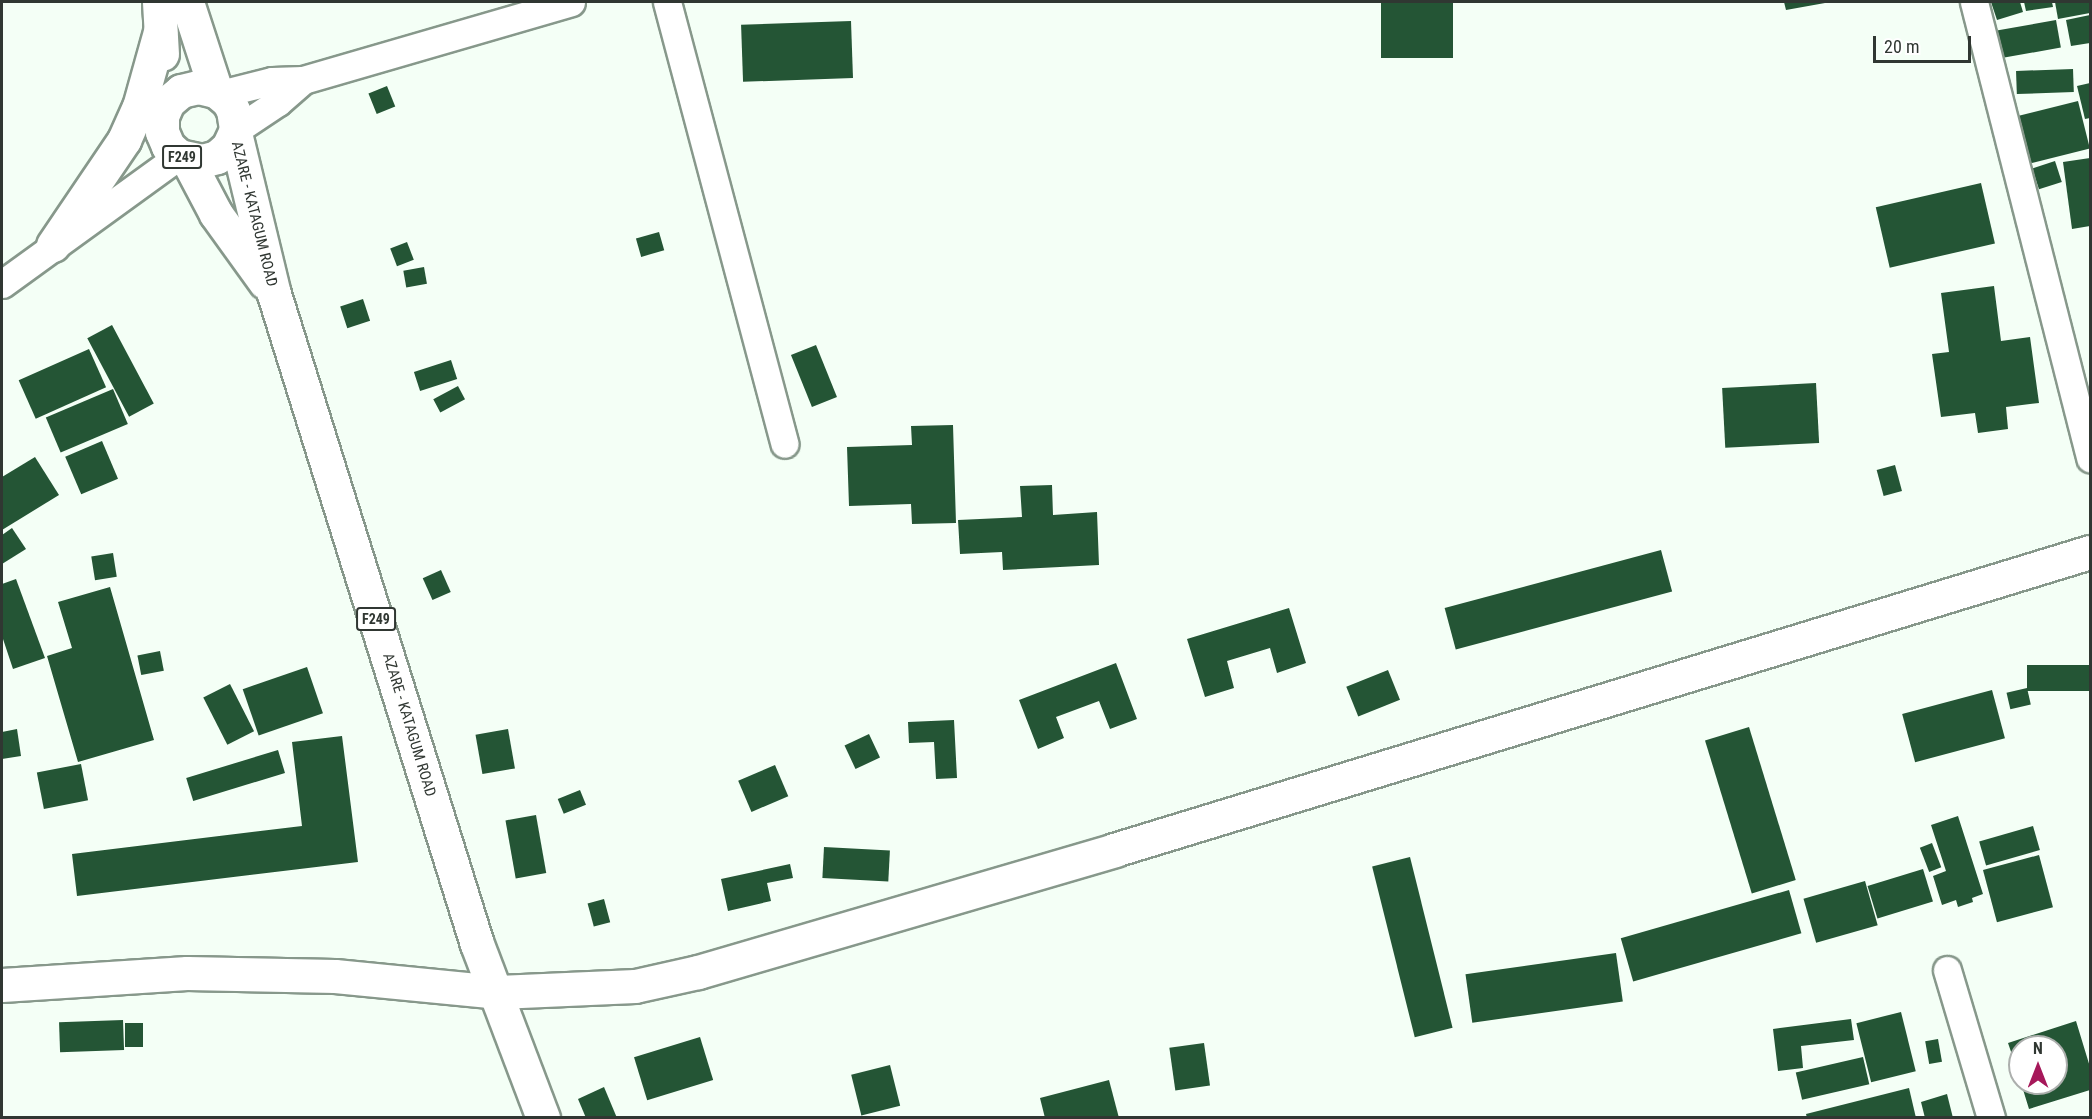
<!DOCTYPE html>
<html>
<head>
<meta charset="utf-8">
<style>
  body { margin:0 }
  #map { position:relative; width:2092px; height:1119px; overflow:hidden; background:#f4fff6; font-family:"Roboto Condensed",sans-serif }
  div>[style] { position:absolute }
  .building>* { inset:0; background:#245535; transform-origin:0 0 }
  .roads { filter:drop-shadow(2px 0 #87988b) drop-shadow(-2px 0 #87988b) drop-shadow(0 2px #87988b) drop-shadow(0 -2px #87988b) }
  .minor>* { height:27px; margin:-13.5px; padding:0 13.5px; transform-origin:13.5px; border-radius:13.5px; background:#fff }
  .tertiary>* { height:33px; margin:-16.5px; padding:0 16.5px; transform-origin:16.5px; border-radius:16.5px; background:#fff }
  .primary>* { height:33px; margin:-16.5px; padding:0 16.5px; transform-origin:16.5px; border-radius:16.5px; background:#fff }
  span { translate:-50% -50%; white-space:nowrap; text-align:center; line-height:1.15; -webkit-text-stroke:6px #fff; paint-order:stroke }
  .shield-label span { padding:2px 4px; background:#fff; border:2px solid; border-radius:4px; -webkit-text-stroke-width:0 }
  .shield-label { font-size:14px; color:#303732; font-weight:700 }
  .street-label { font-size:15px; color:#303732 }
  .frame { position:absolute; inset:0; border:3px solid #303732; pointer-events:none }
  .north { position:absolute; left:2008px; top:1035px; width:60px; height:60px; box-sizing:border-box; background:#fff; border:2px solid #acafad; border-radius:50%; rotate:0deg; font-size:16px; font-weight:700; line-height:24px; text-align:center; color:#303732 }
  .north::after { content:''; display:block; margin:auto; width:21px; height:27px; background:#a6185a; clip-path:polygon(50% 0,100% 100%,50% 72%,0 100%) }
  .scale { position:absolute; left:1873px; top:36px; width:98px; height:27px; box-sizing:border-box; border:3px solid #303732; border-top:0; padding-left:8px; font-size:18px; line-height:21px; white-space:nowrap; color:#303732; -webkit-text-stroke:4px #fff; paint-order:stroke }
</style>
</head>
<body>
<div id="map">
  <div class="building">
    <i style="left:1381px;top:2px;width:72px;height:56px"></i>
    <i style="clip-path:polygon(1784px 2px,1825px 2px,1825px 3px,1786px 10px)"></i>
    <i style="clip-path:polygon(1991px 2px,2020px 2px,2023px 12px,1997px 20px)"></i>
    <i style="clip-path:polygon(2024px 2px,2052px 2px,2053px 7px,2026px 11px)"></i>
    <i style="clip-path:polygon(2055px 2px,2090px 2px,2090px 13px,2058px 19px)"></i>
    <i style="clip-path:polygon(2090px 15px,2090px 43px,2071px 46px,2066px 20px)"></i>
    <i style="left:2056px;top:20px;width:28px;height:63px;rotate:80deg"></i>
    <i style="left:851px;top:21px;width:57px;height:110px;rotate:88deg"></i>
    <i style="left:2073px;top:69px;width:23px;height:57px;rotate:88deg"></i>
    <i style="clip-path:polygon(2090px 83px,2090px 118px,2085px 119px,2077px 86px)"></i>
    <i style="left:387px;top:86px;width:22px;height:20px;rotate:68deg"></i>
    <i style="left:2078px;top:101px;width:49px;height:63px;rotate:76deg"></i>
    <i style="clip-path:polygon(2090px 158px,2090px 226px,2072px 229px,2063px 162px)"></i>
    <i style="left:2055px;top:161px;width:22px;height:24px;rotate:72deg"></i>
    <i style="left:1981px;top:183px;width:62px;height:108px;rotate:77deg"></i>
    <i style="left:659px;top:232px;width:19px;height:24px;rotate:74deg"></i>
    <i style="left:407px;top:242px;width:19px;height:18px;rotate:69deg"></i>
    <i style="left:424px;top:267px;width:17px;height:21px;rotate:80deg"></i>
    <i style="clip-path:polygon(1994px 286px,2001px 341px,2030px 337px,2039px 403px,2006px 407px,2008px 429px,1978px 433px,1975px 413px,1941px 417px,1932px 354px,1949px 352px,1941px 293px)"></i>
    <i style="left:363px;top:299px;width:23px;height:24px;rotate:72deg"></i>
    <i style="left:112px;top:325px;width:89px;height:28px;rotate:62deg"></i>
    <i style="left:816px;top:345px;width:56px;height:27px;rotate:68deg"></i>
    <i style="left:89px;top:349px;width:42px;height:77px;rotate:66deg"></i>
    <i style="left:451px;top:360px;width:20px;height:39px;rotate:72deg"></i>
    <i style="left:1816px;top:383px;width:60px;height:94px;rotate:87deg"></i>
    <i style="left:458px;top:386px;width:15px;height:28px;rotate:62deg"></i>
    <i style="left:113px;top:389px;width:38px;height:73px;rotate:67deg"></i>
    <i style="clip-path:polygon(953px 425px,956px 523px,912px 524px,911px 504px,849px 506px,847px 447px,912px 445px,911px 426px)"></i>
    <i style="left:102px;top:441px;width:41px;height:40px;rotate:67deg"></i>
    <i style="clip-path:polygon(35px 457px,59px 495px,2px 530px,2px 477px)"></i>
    <i style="left:1895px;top:465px;width:27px;height:19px;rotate:75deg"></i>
    <i style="clip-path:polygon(1052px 485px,1053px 515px,1097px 512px,1099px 565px,1003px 570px,1002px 552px,960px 554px,958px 520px,1022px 517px,1020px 486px)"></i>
    <i style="clip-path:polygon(12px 528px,26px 549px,2px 564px,2px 535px)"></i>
    <i style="left:1661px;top:550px;width:43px;height:224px;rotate:75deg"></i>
    <i style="left:113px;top:553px;width:24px;height:22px;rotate:81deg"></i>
    <i style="left:441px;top:570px;width:24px;height:20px;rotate:66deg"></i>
    <i style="clip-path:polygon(16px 579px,45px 658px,13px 669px,2px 636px,2px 584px)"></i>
    <i style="clip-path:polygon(110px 587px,154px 740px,78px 762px,47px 656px,72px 648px,58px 602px)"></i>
    <i style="clip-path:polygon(1289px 608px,1306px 663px,1277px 673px,1270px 648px,1227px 661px,1234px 688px,1205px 697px,1187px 639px)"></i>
    <i style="left:160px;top:651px;width:20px;height:23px;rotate:79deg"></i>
    <i style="clip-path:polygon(1116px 663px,1137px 719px,1110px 729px,1099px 701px,1056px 717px,1064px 738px,1038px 749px,1019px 700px)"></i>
    <i style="left:2090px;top:665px;width:26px;height:63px;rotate:90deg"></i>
    <i style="left:307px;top:667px;width:49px;height:68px;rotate:71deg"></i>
    <i style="left:1388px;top:670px;width:32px;height:45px;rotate:68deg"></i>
    <i style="left:230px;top:684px;width:53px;height:30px;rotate:63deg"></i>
    <i style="left:2027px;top:688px;width:17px;height:21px;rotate:77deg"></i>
    <i style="left:1992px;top:690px;width:50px;height:93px;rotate:75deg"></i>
    <i style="clip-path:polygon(954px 720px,957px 778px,936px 779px,934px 742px,909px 743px,908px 722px)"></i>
    <i style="left:1749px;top:727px;width:160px;height:46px;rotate:73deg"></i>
    <i style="clip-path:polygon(17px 729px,21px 756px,2px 759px,2px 732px)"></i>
    <i style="left:508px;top:729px;width:40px;height:33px;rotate:80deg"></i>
    <i style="left:869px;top:734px;width:26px;height:27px;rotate:65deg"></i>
    <i style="clip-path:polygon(342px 736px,358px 862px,77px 896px,72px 854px,302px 826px,292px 742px)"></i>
    <i style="left:278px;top:750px;width:24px;height:96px;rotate:73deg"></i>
    <i style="left:81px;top:764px;width:37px;height:45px;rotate:79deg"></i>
    <i style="left:775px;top:765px;width:34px;height:40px;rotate:67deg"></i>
    <i style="left:580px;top:790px;width:16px;height:24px;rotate:68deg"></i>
    <i style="left:536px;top:815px;width:59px;height:31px;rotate:80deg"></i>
    <i style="clip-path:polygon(1958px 816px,1983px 894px,1972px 898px,1973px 902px,1958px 907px,1956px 900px,1942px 905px,1933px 876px,1946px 871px,1931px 825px)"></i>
    <i style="left:2033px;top:826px;width:25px;height:56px;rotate:74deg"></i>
    <i style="left:1932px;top:843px;width:26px;height:13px;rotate:69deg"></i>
    <i style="left:824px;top:847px;width:66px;height:31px;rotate:3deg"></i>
    <i style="left:2039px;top:855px;width:54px;height:58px;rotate:75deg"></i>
    <i style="left:1410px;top:857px;width:176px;height:39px;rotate:76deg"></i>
    <i style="clip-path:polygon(790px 864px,793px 878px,767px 883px,771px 901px,728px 911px,721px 879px)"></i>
    <i style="left:1923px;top:869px;width:34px;height:58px;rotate:73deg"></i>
    <i style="left:1865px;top:881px;width:46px;height:64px;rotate:74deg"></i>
    <i style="left:1789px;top:890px;width:45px;height:175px;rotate:74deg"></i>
    <i style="left:604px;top:899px;width:24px;height:17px;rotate:75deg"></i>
    <i style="left:1616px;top:953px;width:49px;height:152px;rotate:82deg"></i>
    <i style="left:1901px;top:1012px;width:61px;height:46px;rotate:76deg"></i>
    <i style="clip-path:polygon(1851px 1019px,1854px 1040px,1801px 1046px,1803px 1068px,1778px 1071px,1773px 1029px)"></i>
    <i style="left:123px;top:1020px;width:30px;height:64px;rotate:88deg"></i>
    <i style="clip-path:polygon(2076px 1021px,2090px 1067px,2090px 1090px,2029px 1109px,2021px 1083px,2056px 1083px,2056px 1047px,2020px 1047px,2020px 1078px,2008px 1043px)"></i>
    <i style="left:143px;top:1023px;width:24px;height:18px;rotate:90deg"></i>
    <i style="left:700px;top:1037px;width:45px;height:69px;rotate:73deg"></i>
    <i style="left:1938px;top:1039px;width:23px;height:13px;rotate:80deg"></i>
    <i style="left:1204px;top:1043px;width:43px;height:35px;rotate:82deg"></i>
    <i style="left:1863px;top:1057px;width:28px;height:69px;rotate:77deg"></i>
    <i style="left:890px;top:1065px;width:42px;height:40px;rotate:76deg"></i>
    <i style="clip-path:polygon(1109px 1080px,1119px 1118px,1045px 1118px,1040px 1098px)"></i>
    <i style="clip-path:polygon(604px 1087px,617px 1118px,586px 1118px,578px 1099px)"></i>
    <i style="clip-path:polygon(1909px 1088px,1916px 1118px,1807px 1118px,1806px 1114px)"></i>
    <i style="clip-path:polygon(1947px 1094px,1953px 1118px,1925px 1118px,1921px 1102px)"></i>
  </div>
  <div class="roads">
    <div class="minor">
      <i style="left:667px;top:2px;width:457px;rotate:75.1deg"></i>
      <i style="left:1974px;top:2px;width:471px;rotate:75.7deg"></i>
      <i style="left:220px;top:94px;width:54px;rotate:-14deg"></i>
      <i style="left:272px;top:81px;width:31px;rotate:-2deg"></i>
      <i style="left:303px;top:80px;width:279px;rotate:-16.2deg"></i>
      <i style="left:236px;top:130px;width:50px;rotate:-33.7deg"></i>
      <i style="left:278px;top:102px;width:33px;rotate:-41deg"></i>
      <i style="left:2px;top:284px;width:218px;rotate:-35.9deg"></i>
      <i style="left:1947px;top:970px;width:154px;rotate:73.4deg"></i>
    </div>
    <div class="tertiary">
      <i style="left:2px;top:985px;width:185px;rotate:-3.7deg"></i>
      <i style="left:187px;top:973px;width:148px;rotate:1.2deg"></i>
      <i style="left:335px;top:976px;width:164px;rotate:5.6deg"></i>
      <i style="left:498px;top:992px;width:137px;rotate:-2.5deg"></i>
      <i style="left:635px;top:986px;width:65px;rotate:-12.5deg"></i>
      <i style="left:698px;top:972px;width:434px;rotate:-16.3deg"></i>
      <i style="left:1114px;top:850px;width:1020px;rotate:-16.98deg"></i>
    </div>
    <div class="primary">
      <i style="left:159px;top:2px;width:52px;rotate:86.7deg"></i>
      <i style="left:187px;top:2px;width:94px;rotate:72deg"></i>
      <i style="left:216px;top:91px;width:16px;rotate:40deg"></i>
      <i style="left:228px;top:101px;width:10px;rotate:61deg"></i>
      <i style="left:233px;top:110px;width:20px;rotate:81deg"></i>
      <i style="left:236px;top:130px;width:19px;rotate:115deg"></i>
      <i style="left:228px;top:147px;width:15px;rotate:138deg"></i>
      <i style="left:217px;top:157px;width:16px;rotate:165deg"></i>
      <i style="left:202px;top:161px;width:24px;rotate:-168deg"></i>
      <i style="left:179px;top:156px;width:15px;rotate:-138deg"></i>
      <i style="left:168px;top:146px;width:15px;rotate:-113deg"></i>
      <i style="left:162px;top:132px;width:16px;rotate:-90deg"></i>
      <i style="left:162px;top:116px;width:15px;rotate:-67deg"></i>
      <i style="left:168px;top:102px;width:17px;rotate:-40deg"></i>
      <i style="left:181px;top:91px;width:17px;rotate:-13deg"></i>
      <i style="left:198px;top:87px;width:18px;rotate:13deg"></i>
      <i style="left:235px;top:133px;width:166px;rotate:76.4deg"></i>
      <i style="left:274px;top:294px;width:681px;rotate:72.66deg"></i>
      <i style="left:477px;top:944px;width:186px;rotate:69.2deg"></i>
      <i style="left:187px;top:159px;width:62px;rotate:62.2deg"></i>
      <i style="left:216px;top:214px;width:84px;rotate:54.2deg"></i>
      <i style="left:53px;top:245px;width:127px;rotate:-55.9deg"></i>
      <i style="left:124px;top:140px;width:36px;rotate:-66deg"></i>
      <i style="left:139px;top:107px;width:78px;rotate:-74.4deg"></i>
    </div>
  </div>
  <div class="shield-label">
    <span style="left:182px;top:157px">F249</span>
    <span style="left:376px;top:619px">F249</span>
  </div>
  <div class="street-label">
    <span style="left:254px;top:214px;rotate:76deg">AZARE - KATAGUM ROAD</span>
    <span style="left:409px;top:725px;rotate:73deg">AZARE - KATAGUM ROAD</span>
  </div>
  <div class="frame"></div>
  <div class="north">N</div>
  <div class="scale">20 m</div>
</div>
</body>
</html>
